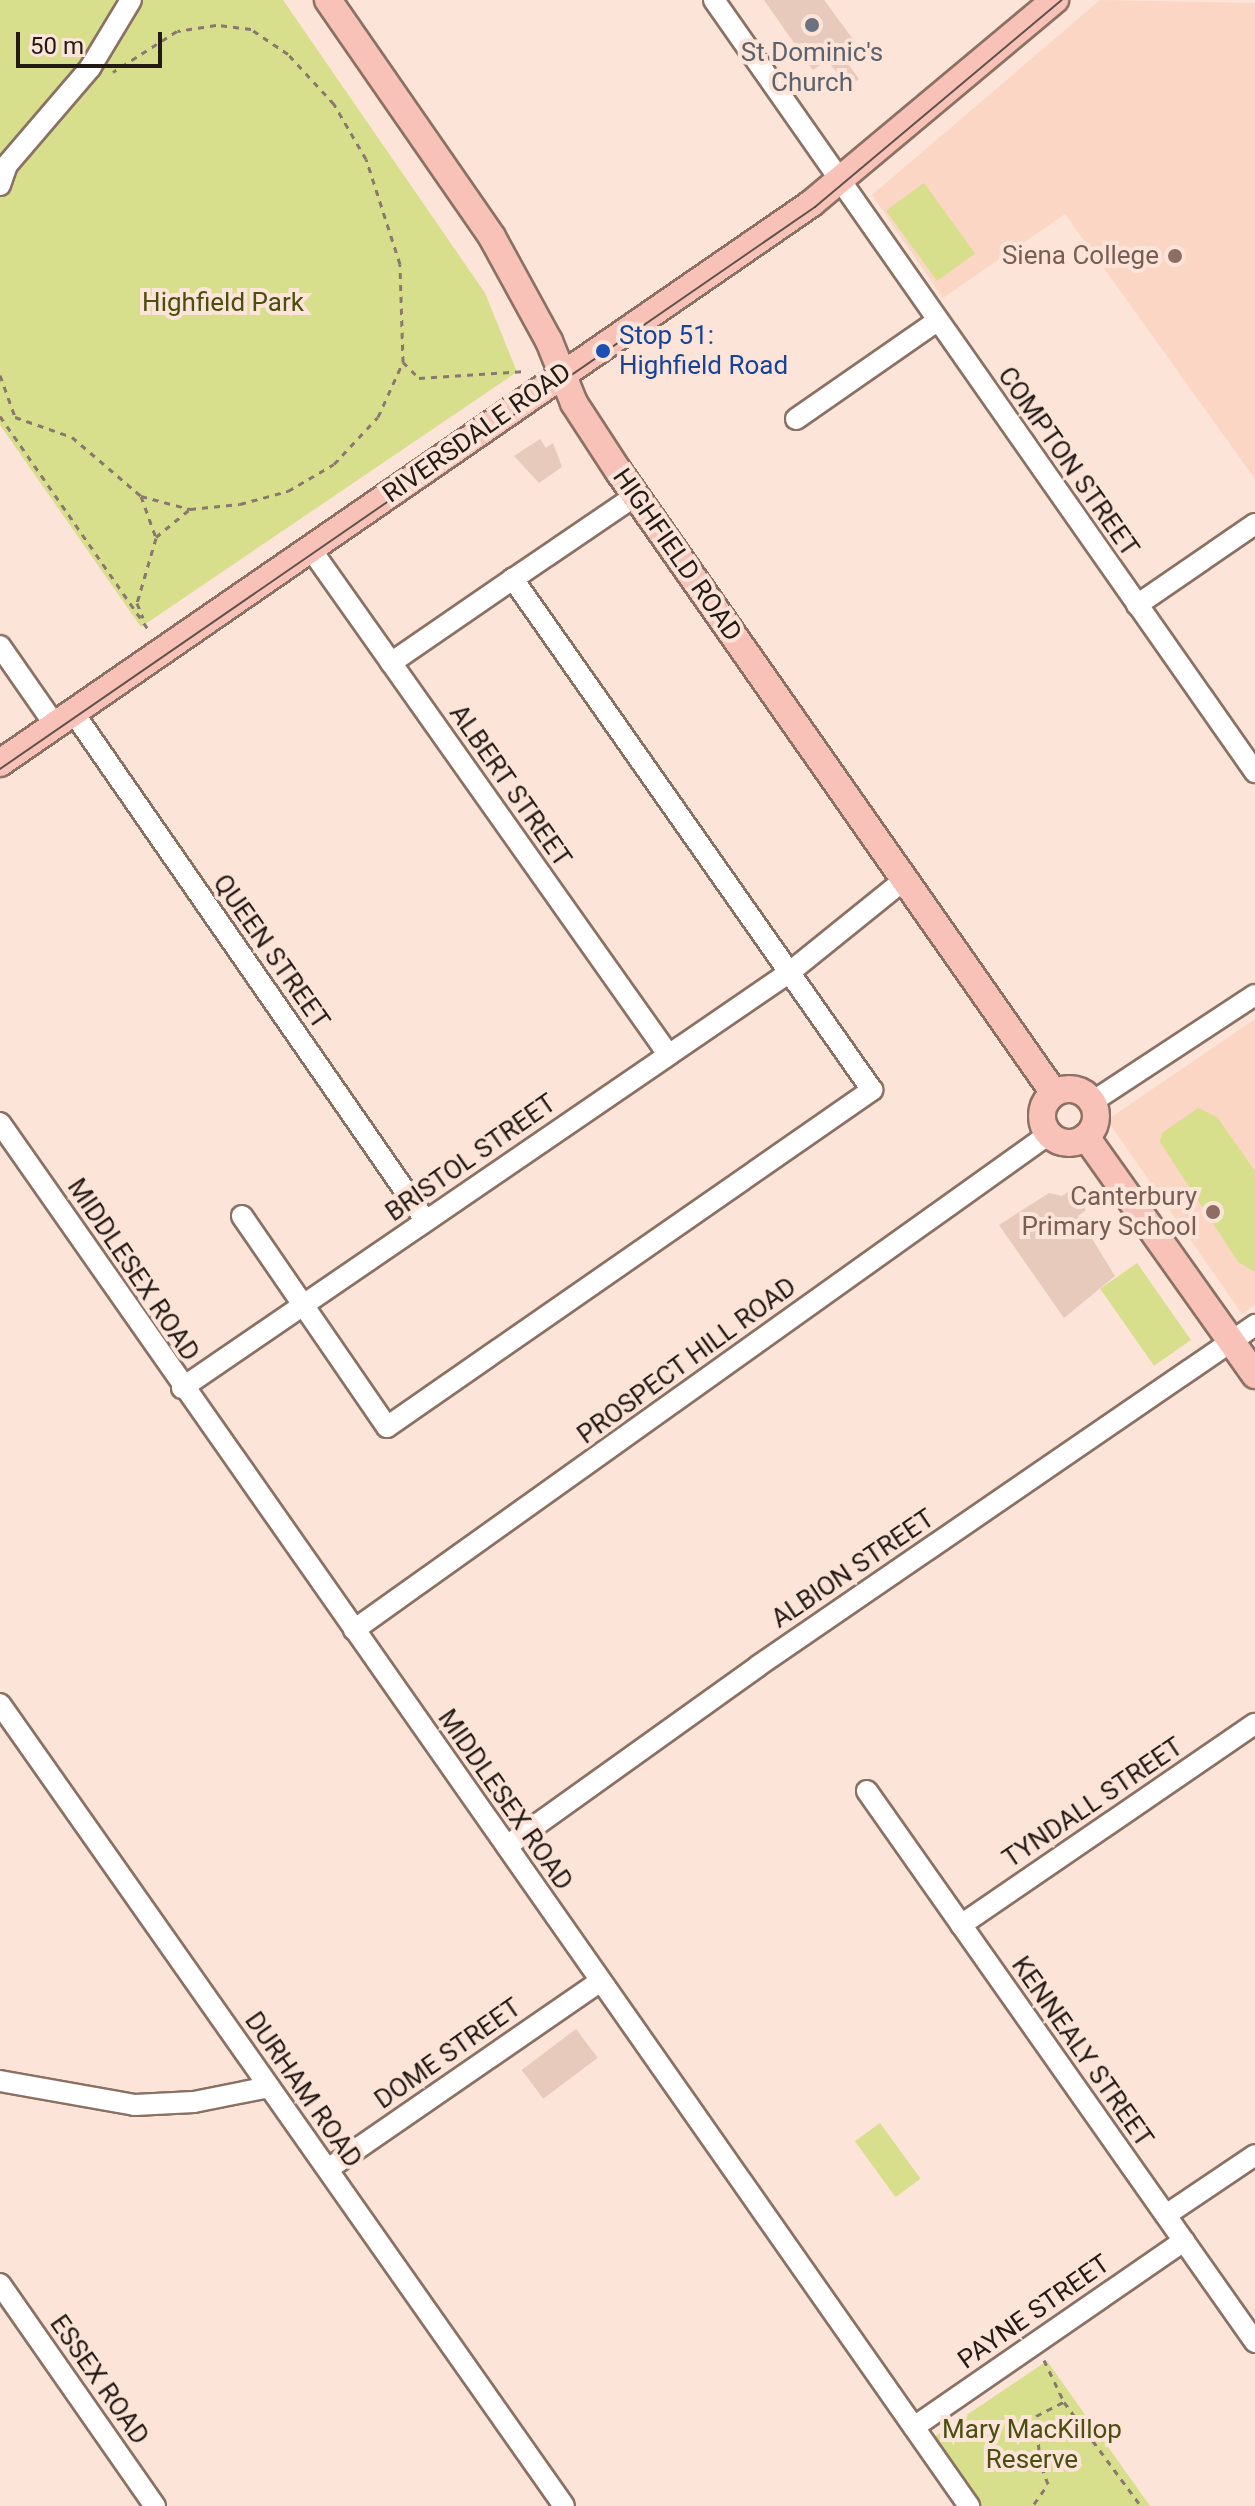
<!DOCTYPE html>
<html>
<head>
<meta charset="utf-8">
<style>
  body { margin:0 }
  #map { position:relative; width:1255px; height:2506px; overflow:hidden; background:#fce4d8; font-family:Roboto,sans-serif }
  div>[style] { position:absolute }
  .built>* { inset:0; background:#fcd6c4 }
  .green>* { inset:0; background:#d7df8c; transform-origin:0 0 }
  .building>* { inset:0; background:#e7cabb; transform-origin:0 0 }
  .path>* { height:3px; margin-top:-1.5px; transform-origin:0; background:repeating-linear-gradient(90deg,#897870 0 6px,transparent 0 12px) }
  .roads { filter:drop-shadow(2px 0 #8b7164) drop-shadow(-2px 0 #8b7164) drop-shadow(0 2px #8b7164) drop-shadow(0 -2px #8b7164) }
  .minor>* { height:20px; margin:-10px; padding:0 10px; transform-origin:10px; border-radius:10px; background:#fff }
  .major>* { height:26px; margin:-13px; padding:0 13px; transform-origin:13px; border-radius:13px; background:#f9c2b9 }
  .major>.ring { margin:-13px; padding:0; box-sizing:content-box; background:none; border:26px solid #f9c2b9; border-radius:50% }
  .tram>* { height:2px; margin:-1px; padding:0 1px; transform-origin:1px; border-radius:1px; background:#5f514a }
  .dots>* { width:22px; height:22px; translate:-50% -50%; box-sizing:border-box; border:4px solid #fce4d8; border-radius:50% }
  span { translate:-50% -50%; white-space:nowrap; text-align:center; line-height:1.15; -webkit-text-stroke:8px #fce4d8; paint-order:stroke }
  .worship-label { font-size:26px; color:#5b616d }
  .education-label { font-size:26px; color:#785e54 }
  .right { translate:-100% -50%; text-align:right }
  .park-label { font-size:26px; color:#4a4e0e }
  .transit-label { font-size:26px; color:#164399 }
  .left { translate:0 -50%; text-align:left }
  .street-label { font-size:26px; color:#241a15 }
  .scale { position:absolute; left:16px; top:32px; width:146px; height:36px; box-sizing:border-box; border:4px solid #241a15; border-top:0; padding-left:10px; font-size:24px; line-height:28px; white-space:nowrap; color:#241a15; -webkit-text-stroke:6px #fce4d8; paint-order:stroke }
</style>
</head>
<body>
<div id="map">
  <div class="built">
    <i style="clip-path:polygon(1100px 0,1255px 3px,1255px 479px,1065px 214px,943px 298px,872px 195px)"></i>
    <i style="clip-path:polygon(1255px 1019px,1255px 1305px,1242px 1314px,1107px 1120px)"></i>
  </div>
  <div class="green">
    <i style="clip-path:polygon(0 0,283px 0,485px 293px,517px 372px,141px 627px,0 425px)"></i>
    <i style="left:924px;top:183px;width:87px;height:47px;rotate:54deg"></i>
    <i style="clip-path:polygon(1198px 1108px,1217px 1117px,1255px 1171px,1255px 1272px,1238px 1262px,1160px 1142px,1162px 1133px)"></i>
    <i style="left:1137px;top:1263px;width:94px;height:45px;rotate:55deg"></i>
    <i style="left:880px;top:2123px;width:69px;height:31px;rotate:54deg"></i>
    <i style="clip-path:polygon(1047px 2361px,1150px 2506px,978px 2506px,931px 2439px)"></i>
  </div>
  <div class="building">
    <i style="clip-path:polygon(764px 0,824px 0,855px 42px,840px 53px,859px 79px,848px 87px,827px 60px,813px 70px)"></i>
    <i style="clip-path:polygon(540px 439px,546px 448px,553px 443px,562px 467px,539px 483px,514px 456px)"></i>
    <i style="clip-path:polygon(1071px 1190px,1086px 1210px,1078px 1216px,1115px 1276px,1064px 1318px,999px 1225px,1049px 1193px,1062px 1196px)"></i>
    <i style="left:576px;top:2029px;width:36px;height:68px;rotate:53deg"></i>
  </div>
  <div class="path">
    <i style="left:403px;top:362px;width:23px;rotate:45deg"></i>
    <i style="left:419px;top:378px;width:107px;rotate:-3.7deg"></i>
    <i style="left:0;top:375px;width:45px;rotate:70.3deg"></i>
    <i style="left:15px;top:417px;width:60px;rotate:19.3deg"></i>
    <i style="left:72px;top:437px;width:91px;rotate:40.5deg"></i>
    <i style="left:141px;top:496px;width:51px;rotate:14.9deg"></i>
    <i style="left:190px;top:509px;width:50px;rotate:-5.7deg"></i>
    <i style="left:240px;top:504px;width:50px;rotate:-15.2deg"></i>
    <i style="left:288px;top:491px;width:53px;rotate:-30.4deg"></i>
    <i style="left:334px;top:464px;width:64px;rotate:-46.9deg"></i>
    <i style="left:378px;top:417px;width:60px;rotate:-65.6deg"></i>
    <i style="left:403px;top:362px;width:98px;rotate:-91.8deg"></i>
    <i style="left:400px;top:264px;width:110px;rotate:-107.9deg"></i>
    <i style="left:366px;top:159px;width:64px;rotate:-120.2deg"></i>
    <i style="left:334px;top:104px;width:68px;rotate:-132.6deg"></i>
    <i style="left:288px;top:54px;width:45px;rotate:-146deg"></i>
    <i style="left:251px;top:29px;width:35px;rotate:-173deg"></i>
    <i style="left:216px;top:25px;width:39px;rotate:171deg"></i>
    <i style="left:177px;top:31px;width:76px;rotate:147.4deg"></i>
    <i style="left:0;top:416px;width:261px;rotate:55.2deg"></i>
    <i style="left:141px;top:496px;width:45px;rotate:70.3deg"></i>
    <i style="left:156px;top:538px;width:68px;rotate:106.3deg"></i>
    <i style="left:137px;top:603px;width:16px;rotate:68deg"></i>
    <i style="left:156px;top:537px;width:44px;rotate:-39.5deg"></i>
    <i style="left:1044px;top:2360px;width:47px;rotate:64.5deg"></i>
    <i style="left:1064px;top:2402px;width:129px;rotate:53.5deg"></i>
    <i style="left:1034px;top:2504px;width:24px;rotate:-55deg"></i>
    <i style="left:1048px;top:2484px;width:23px;rotate:-110deg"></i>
    <i style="left:1040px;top:2462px;width:46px;rotate:-95deg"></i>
    <i style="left:1036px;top:2416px;width:31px;rotate:-27deg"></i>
  </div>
  <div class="roads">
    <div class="minor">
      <i style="left:714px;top:0;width:943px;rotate:54.98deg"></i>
      <i style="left:0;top:185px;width:21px;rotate:-71deg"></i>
      <i style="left:7px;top:165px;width:128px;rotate:-49.4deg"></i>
      <i style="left:90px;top:68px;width:79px;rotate:-58.9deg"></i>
      <i style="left:796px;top:419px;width:172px;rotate:-34.8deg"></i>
      <i style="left:310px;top:548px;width:620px;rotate:54.72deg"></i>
      <i style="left:513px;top:579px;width:148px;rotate:-34.2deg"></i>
      <i style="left:1137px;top:605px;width:143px;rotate:-34.5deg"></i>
      <i style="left:0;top:646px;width:96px;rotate:55.2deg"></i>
      <i style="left:73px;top:712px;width:619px;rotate:55.26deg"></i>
      <i style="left:1092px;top:1102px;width:195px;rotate:-33.3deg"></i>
      <i style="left:0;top:1123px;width:1689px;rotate:54.98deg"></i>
      <i style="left:242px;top:1216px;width:256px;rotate:55.5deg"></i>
      <i style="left:387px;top:1427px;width:591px;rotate:-34.79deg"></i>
      <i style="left:872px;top:1090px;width:625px;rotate:-125.09deg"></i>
      <i style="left:513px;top:579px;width:148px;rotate:145.5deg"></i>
      <i style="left:182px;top:1388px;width:737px;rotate:-34.38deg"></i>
      <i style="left:790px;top:972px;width:146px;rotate:-38.9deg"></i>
      <i style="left:354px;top:1630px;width:854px;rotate:-35.51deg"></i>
      <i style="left:0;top:1704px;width:980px;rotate:54.88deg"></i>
      <i style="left:867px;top:1791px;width:674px;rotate:54.85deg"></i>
      <i style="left:507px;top:1846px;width:309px;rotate:-35.6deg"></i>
      <i style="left:758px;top:1666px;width:603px;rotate:-34.45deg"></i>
      <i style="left:961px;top:1925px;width:356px;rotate:-34.4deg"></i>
      <i style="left:0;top:2081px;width:137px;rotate:10.1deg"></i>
      <i style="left:135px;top:2105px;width:59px;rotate:-2.9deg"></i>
      <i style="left:194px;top:2102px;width:76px;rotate:-11.3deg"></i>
      <i style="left:328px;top:2169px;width:329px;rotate:-34.6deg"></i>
      <i style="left:1166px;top:2215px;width:107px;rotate:-34deg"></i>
      <i style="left:0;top:2284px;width:271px;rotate:55.1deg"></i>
      <i style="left:914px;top:2427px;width:328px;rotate:-34.6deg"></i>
    </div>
    <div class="major">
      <i style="left:328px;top:0;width:288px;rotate:55.3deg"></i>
      <i style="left:492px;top:237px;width:119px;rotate:61.3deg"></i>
      <i style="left:549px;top:341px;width:67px;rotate:68deg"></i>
      <i style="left:574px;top:403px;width:82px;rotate:56.9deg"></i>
      <i style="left:619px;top:472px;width:758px;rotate:54.99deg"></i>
      <i style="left:0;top:763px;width:986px;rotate:-34.59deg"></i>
      <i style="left:812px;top:203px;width:317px;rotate:-39.9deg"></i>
      <i class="ring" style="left:1042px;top:1089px;width:28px;height:28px"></i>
      <i style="left:1086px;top:1137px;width:292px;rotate:54.6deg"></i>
    </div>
  </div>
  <div class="tram">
    <i style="left:0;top:769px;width:990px;rotate:-34.59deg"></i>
    <i style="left:815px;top:207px;width:322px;rotate:-40deg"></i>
  </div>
  <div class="dots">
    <i style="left:812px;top:25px;background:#6b7280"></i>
    <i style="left:1175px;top:256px;background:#8d6e63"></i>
    <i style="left:603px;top:351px;background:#1a4fb4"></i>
    <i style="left:1213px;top:1212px;background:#8d6e63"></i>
  </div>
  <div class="worship-label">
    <span style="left:812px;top:68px">St Dominic's<br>Church</span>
  </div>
  <div class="education-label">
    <span class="right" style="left:1159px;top:256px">Siena College</span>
    <span class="right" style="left:1197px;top:1212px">Canterbury<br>Primary School</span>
  </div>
  <div class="park-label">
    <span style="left:223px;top:303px">Highfield Park</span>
    <span style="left:1032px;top:2445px">Mary MacKillop<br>Reserve</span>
  </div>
  <div class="transit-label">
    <span class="left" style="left:619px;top:351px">Stop 51:<br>Highfield Road</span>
  </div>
  <div class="street-label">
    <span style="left:477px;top:433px;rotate:-35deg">RIVERSDALE ROAD</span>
    <span style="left:1068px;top:462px;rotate:55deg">COMPTON STREET</span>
    <span style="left:677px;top:555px;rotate:55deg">HIGHFIELD ROAD</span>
    <span style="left:510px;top:786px;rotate:55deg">ALBERT STREET</span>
    <span style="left:271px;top:952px;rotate:55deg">QUEEN STREET</span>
    <span style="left:471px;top:1158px;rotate:-35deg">BRISTOL STREET</span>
    <span style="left:133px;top:1270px;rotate:56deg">MIDDLESEX ROAD</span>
    <span style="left:687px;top:1361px;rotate:-36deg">PROSPECT HILL ROAD</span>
    <span style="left:853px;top:1569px;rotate:-34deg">ALBION STREET</span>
    <span style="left:505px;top:1800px;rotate:55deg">MIDDLESEX ROAD</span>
    <span style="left:1093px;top:1803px;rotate:-34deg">TYNDALL STREET</span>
    <span style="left:1082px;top:2052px;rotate:55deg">KENNEALY STREET</span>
    <span style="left:448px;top:2054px;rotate:-35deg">DOME STREET</span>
    <span style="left:303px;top:2090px;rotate:55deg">DURHAM ROAD</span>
    <span style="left:1034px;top:2312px;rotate:-35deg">PAYNE STREET</span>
    <span style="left:99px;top:2380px;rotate:55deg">ESSEX ROAD</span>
  </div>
  <div class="scale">50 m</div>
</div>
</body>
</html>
